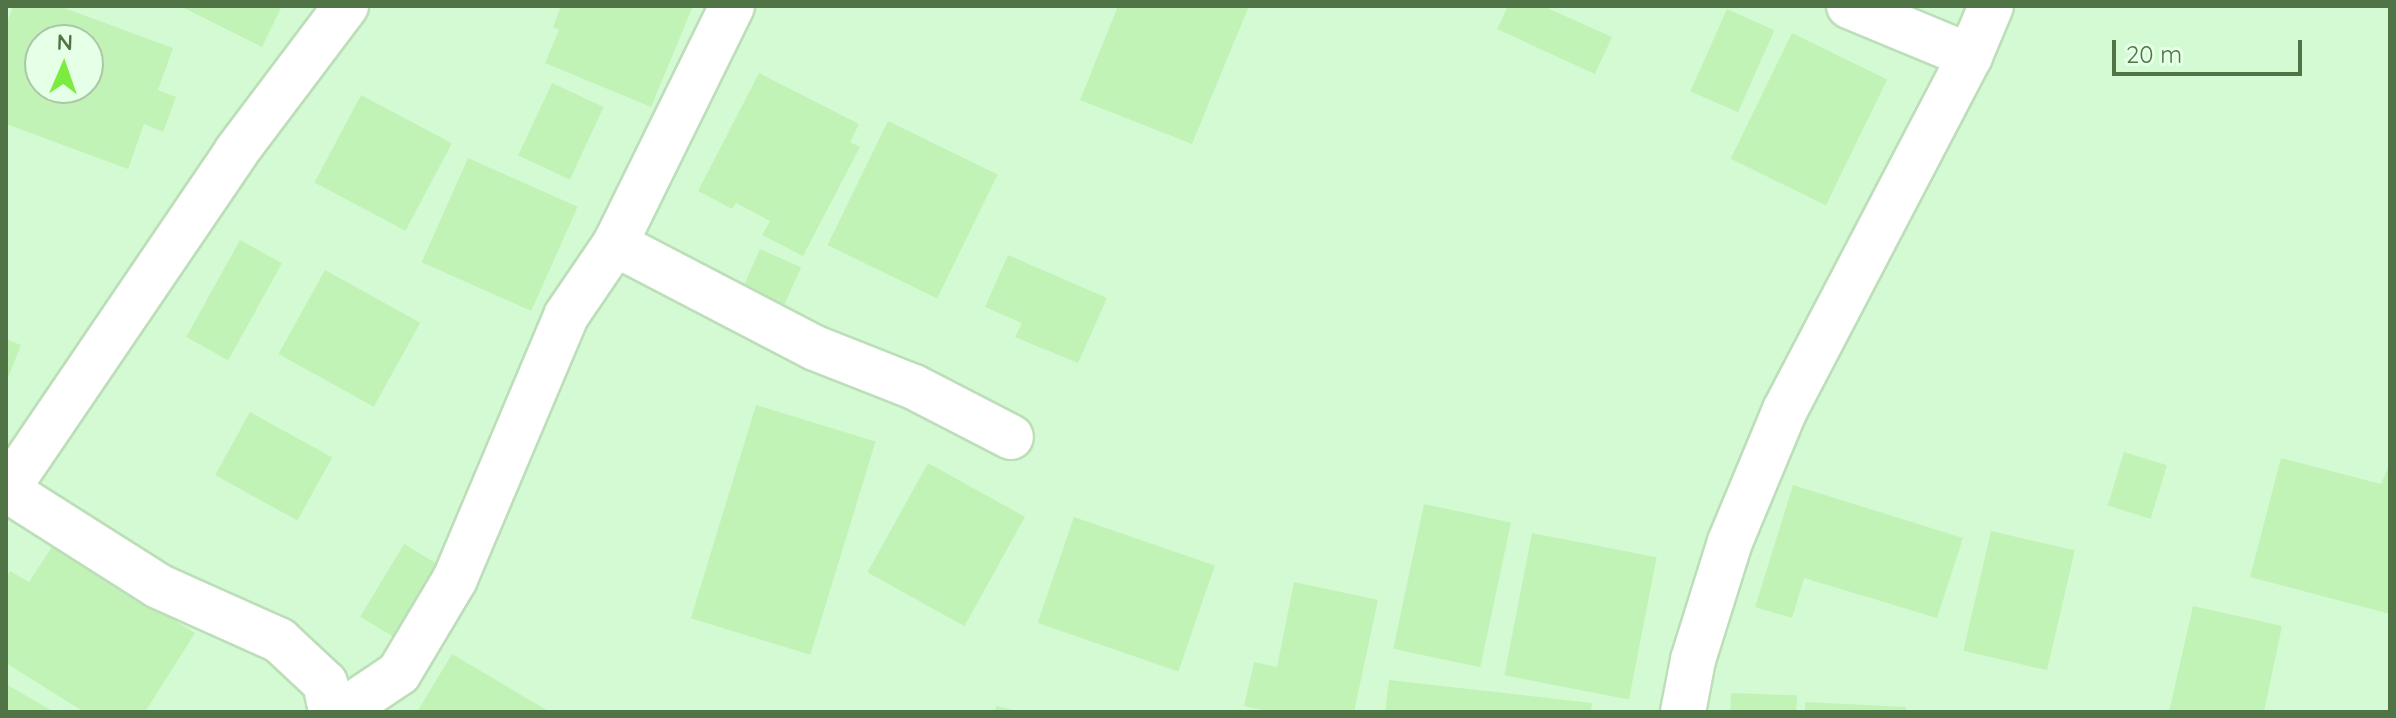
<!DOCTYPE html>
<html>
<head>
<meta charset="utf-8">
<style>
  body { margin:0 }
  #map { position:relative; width:2396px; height:718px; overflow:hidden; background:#dffde1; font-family:Quicksand,sans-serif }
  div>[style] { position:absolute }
  .residential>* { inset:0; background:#d4fad4 }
  .building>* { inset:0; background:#c1f3b6; transform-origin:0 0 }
  .roads { filter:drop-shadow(2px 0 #bcdeb8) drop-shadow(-2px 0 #bcdeb8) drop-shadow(0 2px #bcdeb8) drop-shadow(0 -2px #bcdeb8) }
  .minor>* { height:44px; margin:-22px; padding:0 22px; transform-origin:22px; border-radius:22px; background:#fff }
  span { translate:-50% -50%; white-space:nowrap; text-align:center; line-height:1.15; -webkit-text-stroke:8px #e6ffe7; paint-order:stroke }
  .frame { position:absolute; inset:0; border:8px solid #507446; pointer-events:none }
  .north { position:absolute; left:24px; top:24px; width:80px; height:80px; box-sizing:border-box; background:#e6ffe7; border:2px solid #aac7a7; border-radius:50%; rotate:2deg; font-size:22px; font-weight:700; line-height:32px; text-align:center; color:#507446 }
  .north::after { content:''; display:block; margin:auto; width:28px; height:36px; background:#7bec3f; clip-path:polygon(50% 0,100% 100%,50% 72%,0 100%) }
  .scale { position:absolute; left:2112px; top:40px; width:190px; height:36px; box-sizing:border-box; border:4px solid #507446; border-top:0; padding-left:10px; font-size:24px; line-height:28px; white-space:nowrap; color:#507446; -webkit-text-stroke:6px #e6ffe7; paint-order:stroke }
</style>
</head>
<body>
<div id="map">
  <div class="residential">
    <i style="clip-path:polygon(evenodd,6px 6px,2390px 6px,2390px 712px,6px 712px,6px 6px,40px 40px,88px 40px,88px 88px,40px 88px,40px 40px)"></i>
  </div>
  <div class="building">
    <i style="clip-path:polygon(evenodd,13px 6px,59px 6px,173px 48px,158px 90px,176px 97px,163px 132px,144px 124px,128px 169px,6px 124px,6px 26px,13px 6px,40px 40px,88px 40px,88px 88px,40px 88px,40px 40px)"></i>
    <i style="clip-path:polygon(180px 6px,282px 6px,262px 47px)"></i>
    <i style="clip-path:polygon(561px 6px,693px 6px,651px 107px,545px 63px,559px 30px,553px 27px)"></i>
    <i style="clip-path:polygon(1118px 6px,1249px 6px,1192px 144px,1080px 100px)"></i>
    <i style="clip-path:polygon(1508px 6px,1543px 6px,1612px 37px,1595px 74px,1497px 29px)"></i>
    <i style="left:1727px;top:9px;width:52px;height:90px;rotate:24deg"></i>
    <i style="left:1792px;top:33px;width:106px;height:140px;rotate:26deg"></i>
    <i style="clip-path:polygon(759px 73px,859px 124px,850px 142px,860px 147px,803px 256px,762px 235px,770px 221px,736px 203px,732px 209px,698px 191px)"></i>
    <i style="left:552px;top:83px;width:57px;height:80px;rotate:25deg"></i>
    <i style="left:361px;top:95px;width:103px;height:99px;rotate:28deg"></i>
    <i style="left:888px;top:121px;width:122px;height:138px;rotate:26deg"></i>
    <i style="left:468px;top:158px;width:120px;height:114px;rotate:24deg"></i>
    <i style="left:240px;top:240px;width:48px;height:111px;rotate:29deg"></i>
    <i style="left:760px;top:249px;width:45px;height:42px;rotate:24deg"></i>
    <i style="clip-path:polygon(1008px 255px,1107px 298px,1078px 363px,1015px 337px,1022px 323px,985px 307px)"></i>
    <i style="left:325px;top:270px;width:109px;height:96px;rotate:29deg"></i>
    <i style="clip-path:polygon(6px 339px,21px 345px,6px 383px)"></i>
    <i style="left:756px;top:405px;width:125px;height:223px;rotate:17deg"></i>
    <i style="left:250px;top:412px;width:94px;height:72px;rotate:29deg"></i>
    <i style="left:2124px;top:452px;width:45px;height:56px;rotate:17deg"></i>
    <i style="clip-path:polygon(2281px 458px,2381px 484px,2390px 463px,2390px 614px,2250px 577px)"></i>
    <i style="left:928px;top:463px;width:111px;height:125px;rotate:29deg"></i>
    <i style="clip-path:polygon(1793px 485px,1963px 538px,1937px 618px,1804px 578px,1792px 618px,1755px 607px)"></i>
    <i style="left:1424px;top:504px;width:89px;height:148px;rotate:12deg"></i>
    <i style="left:1074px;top:517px;width:149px;height:112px;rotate:19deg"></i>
    <i style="left:1991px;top:531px;width:86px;height:123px;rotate:13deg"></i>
    <i style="left:1532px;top:533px;width:127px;height:145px;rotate:11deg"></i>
    <i style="left:404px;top:544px;width:50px;height:85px;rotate:31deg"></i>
    <i style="clip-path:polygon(53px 545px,195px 633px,145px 712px,84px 712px,6px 663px,6px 578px,10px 571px,29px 582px)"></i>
    <i style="clip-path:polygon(1294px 582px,1378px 600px,1354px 712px,1272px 712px,1244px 706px,1254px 662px,1277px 667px)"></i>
    <i style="clip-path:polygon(2193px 606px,2282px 626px,2264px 712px,2169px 712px)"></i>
    <i style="clip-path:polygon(452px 654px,550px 712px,417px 712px)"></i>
    <i style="clip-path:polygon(1389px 680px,1592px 703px,1591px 712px,1385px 712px)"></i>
    <i style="clip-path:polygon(6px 684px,54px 712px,6px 712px)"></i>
    <i style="left:1731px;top:693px;width:66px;height:19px;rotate:2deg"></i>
    <i style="clip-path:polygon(1805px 702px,1906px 707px,1906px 712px,1805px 712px)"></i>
    <i style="clip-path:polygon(996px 706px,1019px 711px,1019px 712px,995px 712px)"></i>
  </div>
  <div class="roads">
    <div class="minor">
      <i style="left:1849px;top:6px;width:131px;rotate:22.5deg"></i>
      <i style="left:615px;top:244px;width:225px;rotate:27.5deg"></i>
      <i style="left:815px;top:348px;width:106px;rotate:21.5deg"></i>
      <i style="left:914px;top:387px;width:109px;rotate:27.3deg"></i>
      <i style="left:7px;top:490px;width:179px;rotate:32.4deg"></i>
      <i style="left:158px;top:586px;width:133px;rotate:24.1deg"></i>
      <i style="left:279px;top:640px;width:63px;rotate:43.1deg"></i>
      <i style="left:325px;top:683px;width:30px;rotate:78deg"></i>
      <i style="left:6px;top:491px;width:410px;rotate:-55.8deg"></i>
      <i style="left:236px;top:152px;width:183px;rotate:-53deg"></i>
      <i style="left:341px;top:712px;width:70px;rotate:-33.9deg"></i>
      <i style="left:399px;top:673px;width:109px;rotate:-59.2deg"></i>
      <i style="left:455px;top:579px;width:285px;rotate:-67.1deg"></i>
      <i style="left:566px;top:316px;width:87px;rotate:-55.8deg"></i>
      <i style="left:615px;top:244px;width:265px;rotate:-63.8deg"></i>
      <i style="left:1683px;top:712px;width:53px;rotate:-79.1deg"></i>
      <i style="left:1693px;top:660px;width:124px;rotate:-72.6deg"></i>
      <i style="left:1730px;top:542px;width:143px;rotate:-67.4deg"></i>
      <i style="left:1785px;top:410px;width:399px;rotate:-62.4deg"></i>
      <i style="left:1970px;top:56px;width:54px;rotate:-67.2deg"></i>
    </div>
  </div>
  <div class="frame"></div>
  <div class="north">N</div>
  <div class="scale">20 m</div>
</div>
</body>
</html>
